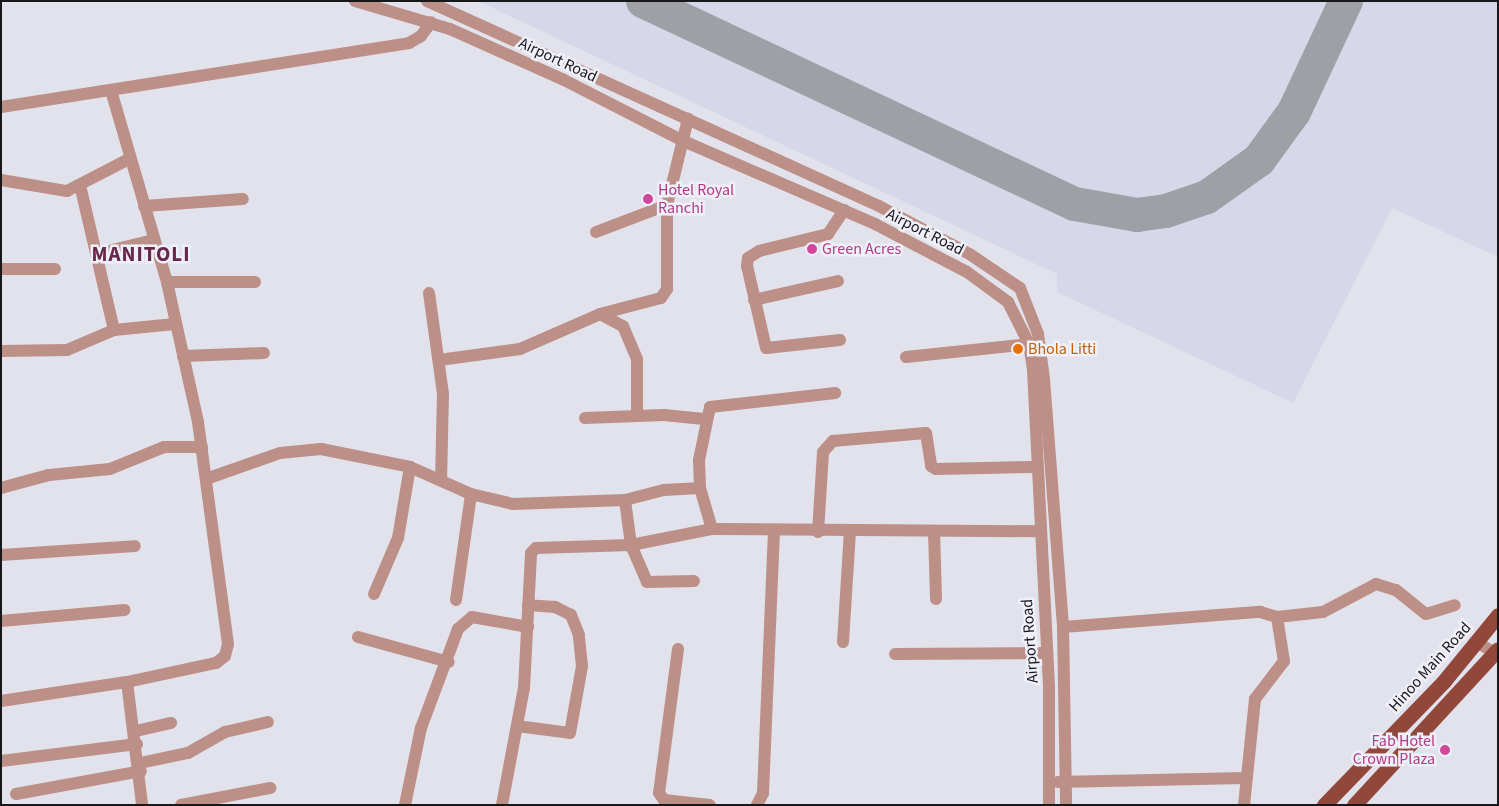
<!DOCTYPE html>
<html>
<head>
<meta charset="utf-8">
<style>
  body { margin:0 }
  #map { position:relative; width:1499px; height:806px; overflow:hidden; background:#e2e2ec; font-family:"Source Sans 3",sans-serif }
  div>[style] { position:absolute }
  .built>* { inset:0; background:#d6d7e8 }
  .taxiway>* { height:34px; margin:-17px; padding:0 17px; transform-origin:17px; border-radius:17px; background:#9f9fa6 }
  .minor>* { height:12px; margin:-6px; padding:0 6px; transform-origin:6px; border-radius:6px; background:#bc8f87 }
  .major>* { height:15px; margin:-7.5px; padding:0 7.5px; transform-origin:7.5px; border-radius:7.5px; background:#92473b }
  .dots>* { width:14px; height:14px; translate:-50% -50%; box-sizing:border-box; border:2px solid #eff0f9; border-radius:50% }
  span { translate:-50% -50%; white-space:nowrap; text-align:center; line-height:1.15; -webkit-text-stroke:5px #eff0f9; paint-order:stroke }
  .street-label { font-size:16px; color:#18181b }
  .hotel-label { font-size:16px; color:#b23c85 }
  .left { translate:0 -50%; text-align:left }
  .right { translate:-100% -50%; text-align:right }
  .food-label { font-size:16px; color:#c56008 }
  .district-label { font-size:21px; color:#67284a; font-weight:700; letter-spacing:1px }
  .frame { position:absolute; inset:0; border:2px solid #18181b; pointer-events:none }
</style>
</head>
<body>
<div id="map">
  <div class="built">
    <i style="clip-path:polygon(478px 1px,1498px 1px,1498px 257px,1392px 208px,1293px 403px,1057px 292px,1057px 274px)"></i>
  </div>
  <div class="taxiway">
    <i style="left:643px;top:1px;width:477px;rotate:25.2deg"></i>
    <i style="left:1075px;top:204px;width:63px;rotate:10.1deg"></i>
    <i style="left:1137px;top:215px;width:29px;rotate:-8deg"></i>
    <i style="left:1166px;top:211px;width:43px;rotate:-18.9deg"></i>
    <i style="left:1207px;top:197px;width:64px;rotate:-35.4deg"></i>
    <i style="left:1259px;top:160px;width:59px;rotate:-53.9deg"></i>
    <i style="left:1294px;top:112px;width:123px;rotate:-64.9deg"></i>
  </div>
  <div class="minor">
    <i style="left:355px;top:1px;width:99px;rotate:16.4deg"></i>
    <i style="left:450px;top:29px;width:125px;rotate:24.1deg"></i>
    <i style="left:564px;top:80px;width:131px;rotate:27.1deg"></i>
    <i style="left:681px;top:140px;width:211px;rotate:23.4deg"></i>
    <i style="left:875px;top:224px;width:104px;rotate:27.6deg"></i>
    <i style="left:967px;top:272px;width:51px;rotate:36.2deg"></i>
    <i style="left:1008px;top:302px;width:47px;rotate:63.4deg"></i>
    <i style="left:1029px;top:344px;width:26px;rotate:81deg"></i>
    <i style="left:1033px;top:370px;width:316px;rotate:87.1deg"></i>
    <i style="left:1049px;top:686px;width:119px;rotate:90deg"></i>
    <i style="left:427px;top:1px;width:496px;rotate:24.4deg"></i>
    <i style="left:879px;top:206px;width:104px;rotate:28deg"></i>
    <i style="left:971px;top:255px;width:59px;rotate:34deg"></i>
    <i style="left:1020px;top:288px;width:49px;rotate:68.6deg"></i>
    <i style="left:1038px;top:334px;width:45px;rotate:82.4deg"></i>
    <i style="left:1044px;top:379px;width:249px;rotate:85.6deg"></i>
    <i style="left:1063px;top:627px;width:178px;rotate:89deg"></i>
    <i style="left:1px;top:107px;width:413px;rotate:-8.9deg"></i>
    <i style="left:409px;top:43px;width:14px;rotate:-30deg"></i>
    <i style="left:421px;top:36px;width:17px;rotate:-54deg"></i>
    <i style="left:1px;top:180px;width:67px;rotate:9.5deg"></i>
    <i style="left:67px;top:191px;width:70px;rotate:-27.3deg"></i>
    <i style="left:80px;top:185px;width:149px;rotate:76.8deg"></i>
    <i style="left:144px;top:206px;width:99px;rotate:-4deg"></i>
    <i style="left:596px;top:232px;width:76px;rotate:-20.8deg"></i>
    <i style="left:667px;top:205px;width:89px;rotate:-76.3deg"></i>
    <i style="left:96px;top:254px;width:60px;rotate:-13.6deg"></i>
    <i style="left:1px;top:269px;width:54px"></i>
    <i style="left:167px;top:282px;width:88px"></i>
    <i style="left:429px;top:293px;width:102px;rotate:82.1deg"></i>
    <i style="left:443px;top:394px;width:86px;rotate:91.3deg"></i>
    <i style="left:754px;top:300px;width:86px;rotate:-12.7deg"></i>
    <i style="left:600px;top:314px;width:26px;rotate:28deg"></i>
    <i style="left:623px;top:326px;width:36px;rotate:67deg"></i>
    <i style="left:637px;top:359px;width:57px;rotate:90deg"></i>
    <i style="left:840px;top:340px;width:74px;rotate:173.8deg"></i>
    <i style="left:766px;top:348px;width:84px;rotate:-103deg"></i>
    <i style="left:747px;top:266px;width:8px;rotate:-83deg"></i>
    <i style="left:748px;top:258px;width:13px;rotate:-32deg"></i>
    <i style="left:759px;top:251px;width:71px;rotate:-13.8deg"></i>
    <i style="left:828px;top:234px;width:29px;rotate:-56deg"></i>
    <i style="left:1px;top:351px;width:66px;rotate:-0.9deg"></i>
    <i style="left:67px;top:350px;width:51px;rotate:-23.1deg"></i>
    <i style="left:114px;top:330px;width:61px;rotate:-5.6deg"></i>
    <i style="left:183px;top:356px;width:81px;rotate:-2.1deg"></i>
    <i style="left:906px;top:357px;width:124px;rotate:-6deg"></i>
    <i style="left:439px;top:360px;width:82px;rotate:-7.7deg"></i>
    <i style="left:520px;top:349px;width:87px;rotate:-23.6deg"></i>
    <i style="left:600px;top:314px;width:63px;rotate:-14.7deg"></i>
    <i style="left:661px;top:298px;width:11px;rotate:-56deg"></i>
    <i style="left:667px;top:289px;width:84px;rotate:-90deg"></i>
    <i style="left:585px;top:418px;width:79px;rotate:-2.2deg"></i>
    <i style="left:664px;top:415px;width:40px;rotate:5.7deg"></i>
    <i style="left:206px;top:479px;width:78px;rotate:-19.4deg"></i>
    <i style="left:280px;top:453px;width:41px;rotate:-5.6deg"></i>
    <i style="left:321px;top:449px;width:91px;rotate:11.4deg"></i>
    <i style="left:410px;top:467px;width:67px;rotate:23.9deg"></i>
    <i style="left:471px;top:494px;width:43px;rotate:13.4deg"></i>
    <i style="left:513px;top:504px;width:112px;rotate:-2deg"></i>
    <i style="left:625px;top:500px;width:40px;rotate:-14.4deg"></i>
    <i style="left:664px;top:490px;width:36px;rotate:-3deg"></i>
    <i style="left:1px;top:488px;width:50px;rotate:-15.2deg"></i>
    <i style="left:49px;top:475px;width:61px;rotate:-5.6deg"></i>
    <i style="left:110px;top:469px;width:58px;rotate:-22.2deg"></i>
    <i style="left:164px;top:447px;width:38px"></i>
    <i style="left:625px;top:500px;width:45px;rotate:82.4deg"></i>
    <i style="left:631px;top:545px;width:83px;rotate:-11.2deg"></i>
    <i style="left:712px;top:529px;width:326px;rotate:0.4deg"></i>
    <i style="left:712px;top:529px;width:43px;rotate:-106.3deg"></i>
    <i style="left:700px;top:488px;width:28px;rotate:-92deg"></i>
    <i style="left:699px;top:460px;width:54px;rotate:-78.3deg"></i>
    <i style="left:710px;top:407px;width:126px;rotate:-6.4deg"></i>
    <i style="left:934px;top:531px;width:68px;rotate:88.3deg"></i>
    <i style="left:818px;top:532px;width:80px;rotate:-86.4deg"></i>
    <i style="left:823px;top:452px;width:15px;rotate:-48deg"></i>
    <i style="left:833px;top:441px;width:93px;rotate:-4.9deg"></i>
    <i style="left:926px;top:433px;width:33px;rotate:81deg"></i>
    <i style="left:931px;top:466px;width:6px;rotate:31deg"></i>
    <i style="left:936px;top:469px;width:99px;rotate:-1.2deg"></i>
    <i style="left:1px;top:555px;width:134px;rotate:-3.8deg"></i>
    <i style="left:374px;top:594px;width:61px;rotate:-66.8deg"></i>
    <i style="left:398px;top:538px;width:72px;rotate:-80.4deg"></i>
    <i style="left:456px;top:600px;width:107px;rotate:-81.9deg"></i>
    <i style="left:1277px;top:617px;width:46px;rotate:-6.2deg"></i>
    <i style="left:1323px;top:612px;width:60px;rotate:-27.8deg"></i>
    <i style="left:1376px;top:584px;width:21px;rotate:17deg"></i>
    <i style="left:1396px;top:590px;width:38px;rotate:39deg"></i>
    <i style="left:1426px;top:614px;width:30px;rotate:-17deg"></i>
    <i style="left:1px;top:621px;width:124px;rotate:-5.1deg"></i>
    <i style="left:1063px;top:627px;width:198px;rotate:-4.4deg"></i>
    <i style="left:1260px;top:612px;width:18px;rotate:16deg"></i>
    <i style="left:1277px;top:617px;width:45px;rotate:81deg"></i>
    <i style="left:1284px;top:661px;width:48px;rotate:127.3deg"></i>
    <i style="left:1255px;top:699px;width:107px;rotate:95.9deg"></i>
    <i style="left:358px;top:637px;width:94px;rotate:15.4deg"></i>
    <i style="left:843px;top:642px;width:112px;rotate:-86.4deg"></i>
    <i style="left:1477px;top:642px;width:25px;rotate:32deg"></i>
    <i style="left:678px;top:649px;width:145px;rotate:97.5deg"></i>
    <i style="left:659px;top:793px;width:9px;rotate:54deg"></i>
    <i style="left:664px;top:800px;width:46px;rotate:6.2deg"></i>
    <i style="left:895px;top:654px;width:152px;rotate:-0.4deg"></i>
    <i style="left:127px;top:682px;width:124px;rotate:83deg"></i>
    <i style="left:1px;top:701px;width:127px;rotate:-8.6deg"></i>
    <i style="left:127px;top:682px;width:91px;rotate:-12.1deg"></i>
    <i style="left:216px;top:663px;width:11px;rotate:-38deg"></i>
    <i style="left:225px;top:656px;width:12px;rotate:-76deg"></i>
    <i style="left:228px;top:644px;width:224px;rotate:-97.7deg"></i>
    <i style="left:198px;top:422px;width:143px;rotate:-102.5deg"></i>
    <i style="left:167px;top:282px;width:200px;rotate:-106.3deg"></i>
    <i style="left:517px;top:726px;width:53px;rotate:7.5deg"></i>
    <i style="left:570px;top:733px;width:68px;rotate:-79.8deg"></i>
    <i style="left:582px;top:666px;width:31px;rotate:-96deg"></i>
    <i style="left:579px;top:635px;width:22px;rotate:-112deg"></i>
    <i style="left:571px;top:615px;width:18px;rotate:-153deg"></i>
    <i style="left:555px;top:607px;width:27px;rotate:-176deg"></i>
    <i style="left:136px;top:731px;width:36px;rotate:-13deg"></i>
    <i style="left:1px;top:761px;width:137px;rotate:-7.1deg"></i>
    <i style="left:140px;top:763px;width:49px;rotate:-11.8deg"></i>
    <i style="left:188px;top:753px;width:43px;rotate:-29.6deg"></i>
    <i style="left:225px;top:732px;width:44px;rotate:-13.1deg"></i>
    <i style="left:1058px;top:782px;width:187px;rotate:-1.2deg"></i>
    <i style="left:16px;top:794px;width:127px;rotate:-10.4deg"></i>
    <i style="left:181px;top:805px;width:91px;rotate:-10.8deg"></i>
    <i style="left:405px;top:805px;width:79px;rotate:-78.3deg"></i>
    <i style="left:421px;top:728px;width:106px;rotate:-69.5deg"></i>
    <i style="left:458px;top:629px;width:18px;rotate:-41deg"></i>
    <i style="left:472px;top:617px;width:57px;rotate:10.1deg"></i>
    <i style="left:502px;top:805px;width:119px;rotate:-79.4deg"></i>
    <i style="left:524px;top:688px;width:135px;rotate:-87deg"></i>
    <i style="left:531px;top:553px;width:7px;rotate:-45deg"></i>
    <i style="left:536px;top:548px;width:95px;rotate:-1.8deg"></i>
    <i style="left:631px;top:545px;width:40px;rotate:66.6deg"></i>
    <i style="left:647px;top:582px;width:47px;rotate:-1.2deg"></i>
    <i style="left:757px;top:805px;width:13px;rotate:-63deg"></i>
    <i style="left:763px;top:793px;width:261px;rotate:-87.6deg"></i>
  </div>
  <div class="major">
    <i style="left:1324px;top:805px;width:173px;rotate:-45.9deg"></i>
    <i style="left:1444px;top:681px;width:85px;rotate:-50.7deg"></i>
    <i style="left:1354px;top:805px;width:212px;rotate:-47.3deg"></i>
  </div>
  <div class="dots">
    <i style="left:648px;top:199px;background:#d1479c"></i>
    <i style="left:812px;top:249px;background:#d1479c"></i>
    <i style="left:1018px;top:349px;background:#e8710a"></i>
    <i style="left:1445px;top:750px;background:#d1479c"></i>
  </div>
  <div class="street-label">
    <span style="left:558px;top:60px;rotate:25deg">Airport Road</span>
    <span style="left:925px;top:232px;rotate:27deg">Airport Road</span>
    <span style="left:1030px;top:641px;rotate:-94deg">Airport Road</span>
    <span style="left:1430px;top:667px;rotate:-48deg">Hinoo Main Road</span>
  </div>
  <div class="hotel-label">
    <span class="left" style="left:658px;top:199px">Hotel Royal<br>Ranchi</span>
    <span class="left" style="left:822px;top:249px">Green Acres</span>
    <span class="right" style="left:1435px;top:750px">Fab Hotel<br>Crown Plaza</span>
  </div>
  <div class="food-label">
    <span class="left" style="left:1028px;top:349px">Bhola Litti</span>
  </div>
  <div class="district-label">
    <span style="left:141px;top:254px">MANITOLI</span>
  </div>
  <div class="frame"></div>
</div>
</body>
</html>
